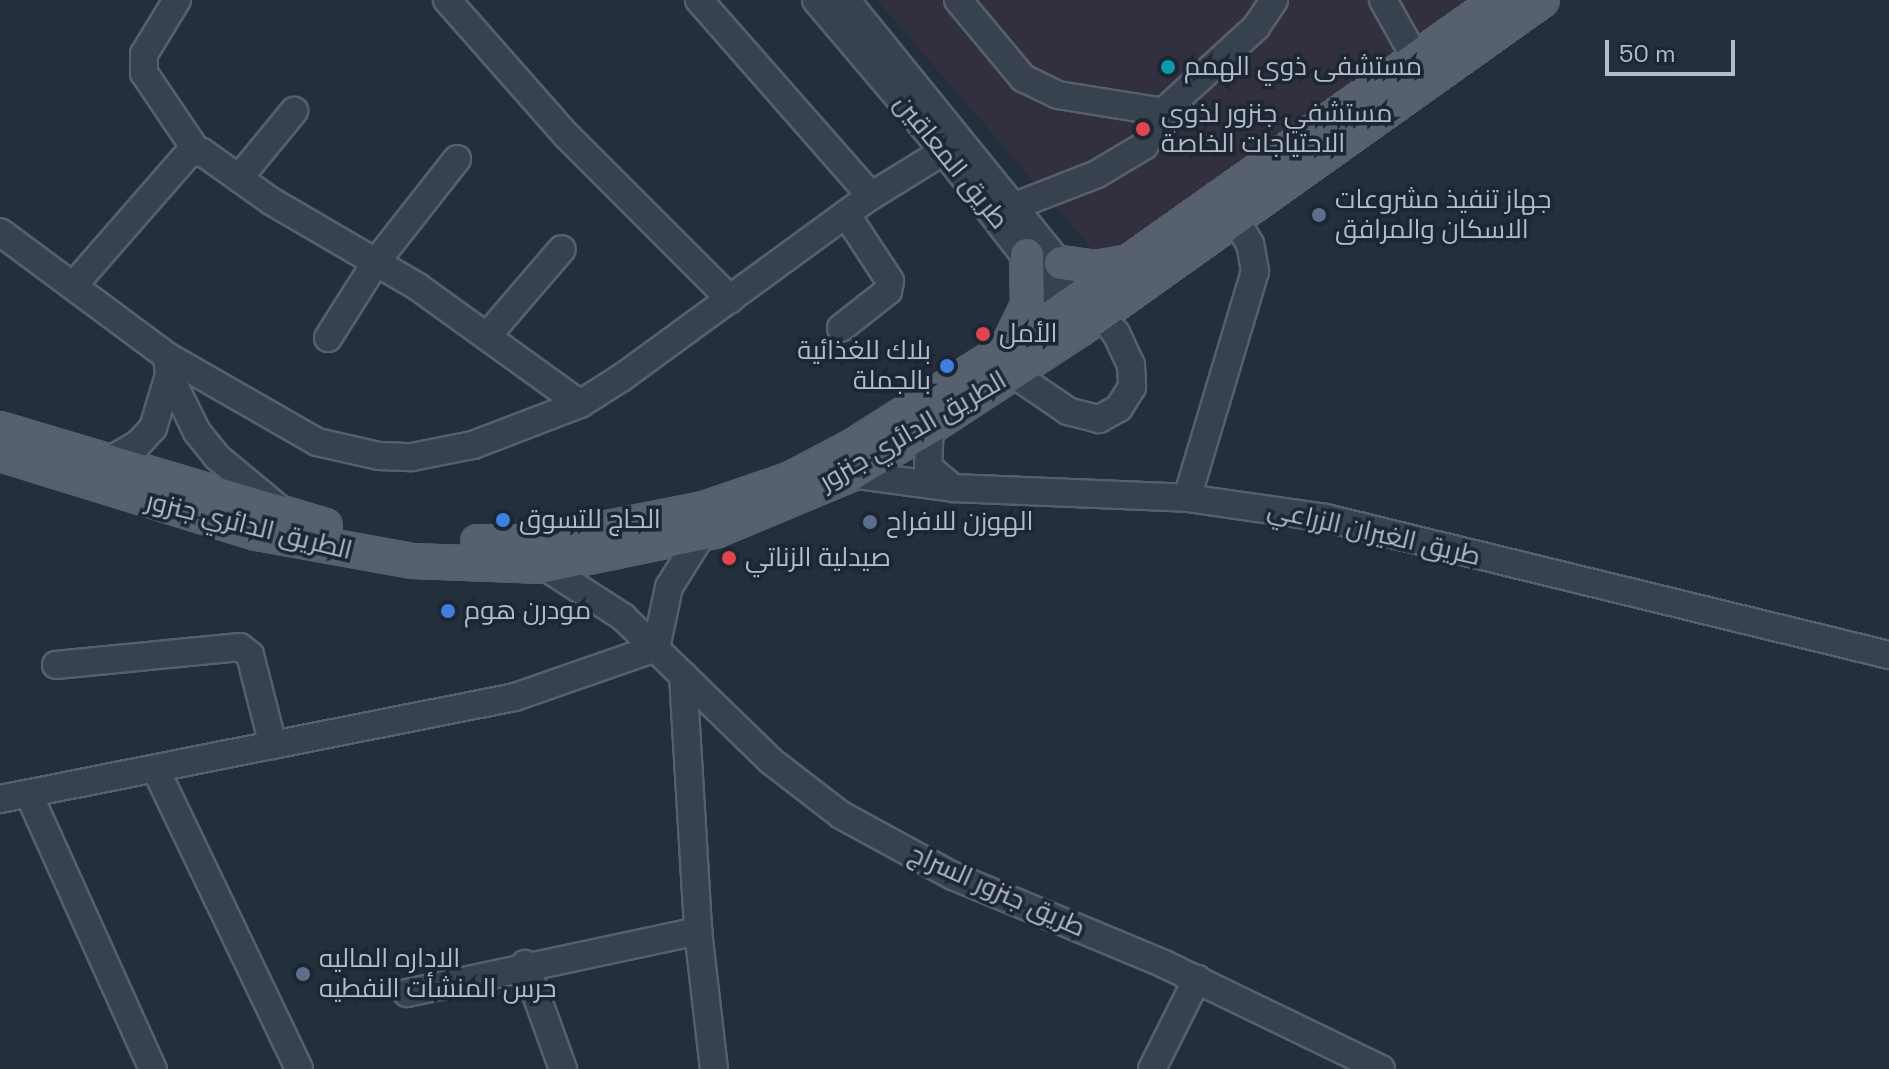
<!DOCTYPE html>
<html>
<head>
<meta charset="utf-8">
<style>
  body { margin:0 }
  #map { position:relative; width:1889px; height:1069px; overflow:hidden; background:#242f3e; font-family:"Space Grotesk",Cairo,sans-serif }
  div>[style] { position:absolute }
  .medical>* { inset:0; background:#32303f }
  .roads { filter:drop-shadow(2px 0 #565f6c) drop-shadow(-2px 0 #565f6c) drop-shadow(0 2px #565f6c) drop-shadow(0 -2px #565f6c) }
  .minor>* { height:26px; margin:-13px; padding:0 13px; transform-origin:13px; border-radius:13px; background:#38414e }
  .major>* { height:32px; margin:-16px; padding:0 16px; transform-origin:16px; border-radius:16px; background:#56606e }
  .dots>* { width:22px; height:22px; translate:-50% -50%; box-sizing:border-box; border:4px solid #1d2633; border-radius:50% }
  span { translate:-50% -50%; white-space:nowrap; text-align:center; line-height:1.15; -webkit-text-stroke:7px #1d2633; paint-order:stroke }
  .poi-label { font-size:26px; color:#b4bcc9 }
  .left { translate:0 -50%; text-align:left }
  .right { translate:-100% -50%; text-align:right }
  .street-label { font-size:26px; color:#b4bcc9 }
  .scale { position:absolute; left:1605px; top:40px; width:130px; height:36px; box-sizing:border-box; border:4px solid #b4bcc9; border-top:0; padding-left:10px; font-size:24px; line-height:28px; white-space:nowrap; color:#b4bcc9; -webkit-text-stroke:6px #1d2633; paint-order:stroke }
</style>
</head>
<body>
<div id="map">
  <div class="medical">
    <i style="clip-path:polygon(877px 0,1495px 0,1100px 258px)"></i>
  </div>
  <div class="roads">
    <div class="minor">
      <i style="left:177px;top:0;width:63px;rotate:121.4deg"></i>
      <i style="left:144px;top:54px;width:19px;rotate:90deg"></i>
      <i style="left:144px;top:73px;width:93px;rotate:56deg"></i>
      <i style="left:447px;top:0;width:181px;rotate:48.6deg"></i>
      <i style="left:567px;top:136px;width:231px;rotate:45deg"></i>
      <i style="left:699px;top:0;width:261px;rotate:48.7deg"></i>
      <i style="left:816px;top:0;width:198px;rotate:49.7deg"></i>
      <i style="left:944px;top:151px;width:215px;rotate:52.4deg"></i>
      <i style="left:846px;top:0;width:429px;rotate:51deg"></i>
      <i style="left:1116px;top:333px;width:35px;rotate:65deg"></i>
      <i style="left:1131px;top:365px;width:22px;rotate:87deg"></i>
      <i style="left:1132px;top:387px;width:25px;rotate:122deg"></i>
      <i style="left:1119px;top:408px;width:23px;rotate:151deg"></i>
      <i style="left:1099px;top:419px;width:32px;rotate:-166deg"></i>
      <i style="left:1068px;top:411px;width:68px;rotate:-145.8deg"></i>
      <i style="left:958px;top:0;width:102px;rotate:50.2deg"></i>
      <i style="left:1023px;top:78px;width:39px;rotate:26deg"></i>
      <i style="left:1058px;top:95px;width:106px;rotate:9.2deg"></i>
      <i style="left:1163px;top:112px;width:126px;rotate:-42.4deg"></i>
      <i style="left:1256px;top:27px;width:32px;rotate:-56deg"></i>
      <i style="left:1383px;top:0;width:68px;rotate:60.8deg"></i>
      <i style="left:239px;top:178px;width:87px;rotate:-50.6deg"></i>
      <i style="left:1015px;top:206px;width:88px;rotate:-21.3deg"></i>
      <i style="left:1097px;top:174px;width:55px;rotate:-30.8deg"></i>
      <i style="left:1144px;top:146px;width:39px;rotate:-61deg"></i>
      <i style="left:0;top:232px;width:208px;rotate:36.6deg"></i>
      <i style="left:167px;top:356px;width:19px;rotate:84deg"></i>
      <i style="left:169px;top:375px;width:55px;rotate:106.8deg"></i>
      <i style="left:153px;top:428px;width:22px;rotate:133deg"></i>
      <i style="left:138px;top:444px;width:34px;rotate:150deg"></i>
      <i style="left:73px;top:286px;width:176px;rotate:-48.9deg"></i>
      <i style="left:189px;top:153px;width:13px;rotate:-4deg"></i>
      <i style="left:202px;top:152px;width:85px;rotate:35.4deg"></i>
      <i style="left:271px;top:201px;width:170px;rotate:30.3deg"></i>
      <i style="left:418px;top:287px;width:200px;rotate:35.8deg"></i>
      <i style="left:841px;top:328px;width:60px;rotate:-38.2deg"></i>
      <i style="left:888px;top:291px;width:10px;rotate:-79deg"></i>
      <i style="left:890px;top:281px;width:80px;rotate:-123.3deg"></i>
      <i style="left:488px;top:335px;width:113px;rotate:-49.3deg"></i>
      <i style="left:328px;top:338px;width:90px;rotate:-57.7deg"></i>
      <i style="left:376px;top:262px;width:131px;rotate:-51.8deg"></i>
      <i style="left:167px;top:356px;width:173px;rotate:29.8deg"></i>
      <i style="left:317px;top:442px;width:64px;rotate:12.7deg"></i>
      <i style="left:379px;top:456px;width:33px;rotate:2deg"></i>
      <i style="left:412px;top:457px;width:62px;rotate:-11.1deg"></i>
      <i style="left:473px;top:445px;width:115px;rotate:-21deg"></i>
      <i style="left:580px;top:404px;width:49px;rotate:-32.4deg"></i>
      <i style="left:621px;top:378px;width:309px;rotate:-36.1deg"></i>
      <i style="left:871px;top:196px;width:86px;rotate:-31.7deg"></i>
      <i style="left:169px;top:375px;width:64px;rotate:63.8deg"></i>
      <i style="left:197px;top:432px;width:32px;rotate:51deg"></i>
      <i style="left:217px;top:457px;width:77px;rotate:39.7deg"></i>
      <i style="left:930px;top:427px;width:40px;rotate:92.9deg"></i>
      <i style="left:928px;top:467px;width:33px;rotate:40deg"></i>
      <i style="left:851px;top:474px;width:103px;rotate:7.8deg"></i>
      <i style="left:953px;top:488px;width:234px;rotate:2.4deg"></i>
      <i style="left:1187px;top:498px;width:140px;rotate:8.2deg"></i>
      <i style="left:1326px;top:518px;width:579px;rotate:13.68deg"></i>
      <i style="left:1187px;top:498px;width:237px;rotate:-73.3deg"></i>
      <i style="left:1255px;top:271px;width:27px;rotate:-100deg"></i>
      <i style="left:1250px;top:244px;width:30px;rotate:-120deg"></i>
      <i style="left:544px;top:566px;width:94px;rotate:32.8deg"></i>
      <i style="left:623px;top:617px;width:206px;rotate:44.2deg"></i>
      <i style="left:771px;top:761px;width:88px;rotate:37.6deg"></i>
      <i style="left:841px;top:815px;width:128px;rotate:28.6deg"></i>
      <i style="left:953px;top:876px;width:229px;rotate:22.6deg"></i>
      <i style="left:1164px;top:964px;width:241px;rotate:25.8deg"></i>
      <i style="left:656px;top:648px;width:62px;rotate:-78deg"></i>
      <i style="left:669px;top:587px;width:62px;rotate:-58.1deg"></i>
      <i style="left:56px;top:665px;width:185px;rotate:-5.6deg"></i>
      <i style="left:240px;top:647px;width:13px;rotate:39deg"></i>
      <i style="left:250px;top:655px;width:93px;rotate:75.7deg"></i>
      <i style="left:683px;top:675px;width:256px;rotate:86.6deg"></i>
      <i style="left:698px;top:931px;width:139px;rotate:83.4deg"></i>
      <i style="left:156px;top:770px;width:331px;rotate:64.4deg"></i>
      <i style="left:30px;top:797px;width:299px;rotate:65.7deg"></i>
      <i style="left:0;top:799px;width:525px;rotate:-11.2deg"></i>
      <i style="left:515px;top:697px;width:149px;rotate:-19.2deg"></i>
      <i style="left:525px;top:964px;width:112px;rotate:70.1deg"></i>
      <i style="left:407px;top:993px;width:298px;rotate:-12deg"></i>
      <i style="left:1152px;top:1069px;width:101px;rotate:-63.4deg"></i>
    </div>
    <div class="major">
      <i style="left:1061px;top:263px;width:35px;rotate:8deg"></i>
      <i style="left:1096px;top:268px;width:27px;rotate:-10deg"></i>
      <i style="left:1008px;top:346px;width:46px;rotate:-64deg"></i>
      <i style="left:1028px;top:305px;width:50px;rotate:-91.1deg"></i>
      <i style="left:0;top:429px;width:339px;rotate:16.6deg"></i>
      <i style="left:0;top:454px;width:269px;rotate:17.1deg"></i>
      <i style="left:257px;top:533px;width:158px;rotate:10.2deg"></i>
      <i style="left:413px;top:561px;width:131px;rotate:2.2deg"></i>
      <i style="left:544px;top:566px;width:175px;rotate:-11.6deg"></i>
      <i style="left:715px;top:531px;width:147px;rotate:-22.7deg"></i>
      <i style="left:851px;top:474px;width:92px;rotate:-30.7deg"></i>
      <i style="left:930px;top:427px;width:179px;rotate:-33.2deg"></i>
      <i style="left:1080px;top:329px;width:567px;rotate:-35.46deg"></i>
      <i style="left:478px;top:542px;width:59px"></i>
      <i style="left:537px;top:542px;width:170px;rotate:-11.2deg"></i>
      <i style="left:704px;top:509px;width:92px;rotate:-19deg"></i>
      <i style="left:791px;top:479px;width:69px;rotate:-27.7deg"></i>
      <i style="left:852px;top:447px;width:181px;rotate:-32.4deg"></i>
      <i style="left:1005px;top:350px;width:605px;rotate:-35.32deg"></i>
    </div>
  </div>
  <div class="dots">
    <i style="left:1168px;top:67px;background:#0f9aa8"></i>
    <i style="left:1143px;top:129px;background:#e0444e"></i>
    <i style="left:1319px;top:215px;background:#5c6f8a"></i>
    <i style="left:983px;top:334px;background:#e0444e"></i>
    <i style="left:947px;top:366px;background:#3f7fe0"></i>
    <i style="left:503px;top:520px;background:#3f7fe0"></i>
    <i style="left:870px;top:522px;background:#5c6f8a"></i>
    <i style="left:729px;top:558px;background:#e0444e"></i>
    <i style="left:448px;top:611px;background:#3f7fe0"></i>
    <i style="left:303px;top:974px;background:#5c6f8a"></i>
  </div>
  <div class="poi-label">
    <span class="left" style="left:1184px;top:67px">مستشفى ذوي الهمم</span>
    <span class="left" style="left:1161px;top:129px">مستشفي جنزور لذوي<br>الاحتياجات الخاصة</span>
    <span class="left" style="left:1335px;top:215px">جهاز تنفيذ مشروعات<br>الاسكان والمرافق</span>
    <span class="left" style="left:999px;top:334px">الأمل</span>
    <span class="right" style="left:931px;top:366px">بلاك للغذائية<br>بالجملة</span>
    <span class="left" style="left:519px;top:520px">الحاج للتسوق</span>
    <span class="left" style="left:886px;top:522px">الهوزن للافراح</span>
    <span class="left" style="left:745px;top:558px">صيدلية الزناتي</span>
    <span class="left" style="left:464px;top:611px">مودرن هوم</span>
    <span class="left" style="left:319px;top:974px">الاداره الماليه<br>حرس المنشأت النفطيه</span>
  </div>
  <div class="street-label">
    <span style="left:951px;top:162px;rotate:51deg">طريق المعاقين</span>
    <span style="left:913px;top:431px;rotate:-30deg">الطريق الدائري جنزور</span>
    <span style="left:249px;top:526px;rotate:14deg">الطريق الدائري جنزور</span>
    <span style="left:1374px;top:533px;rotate:13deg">طريق الغيران الزراعي</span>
    <span style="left:997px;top:891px;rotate:24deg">طريق جنزور السراج</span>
  </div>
  <div class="scale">50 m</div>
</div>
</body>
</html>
